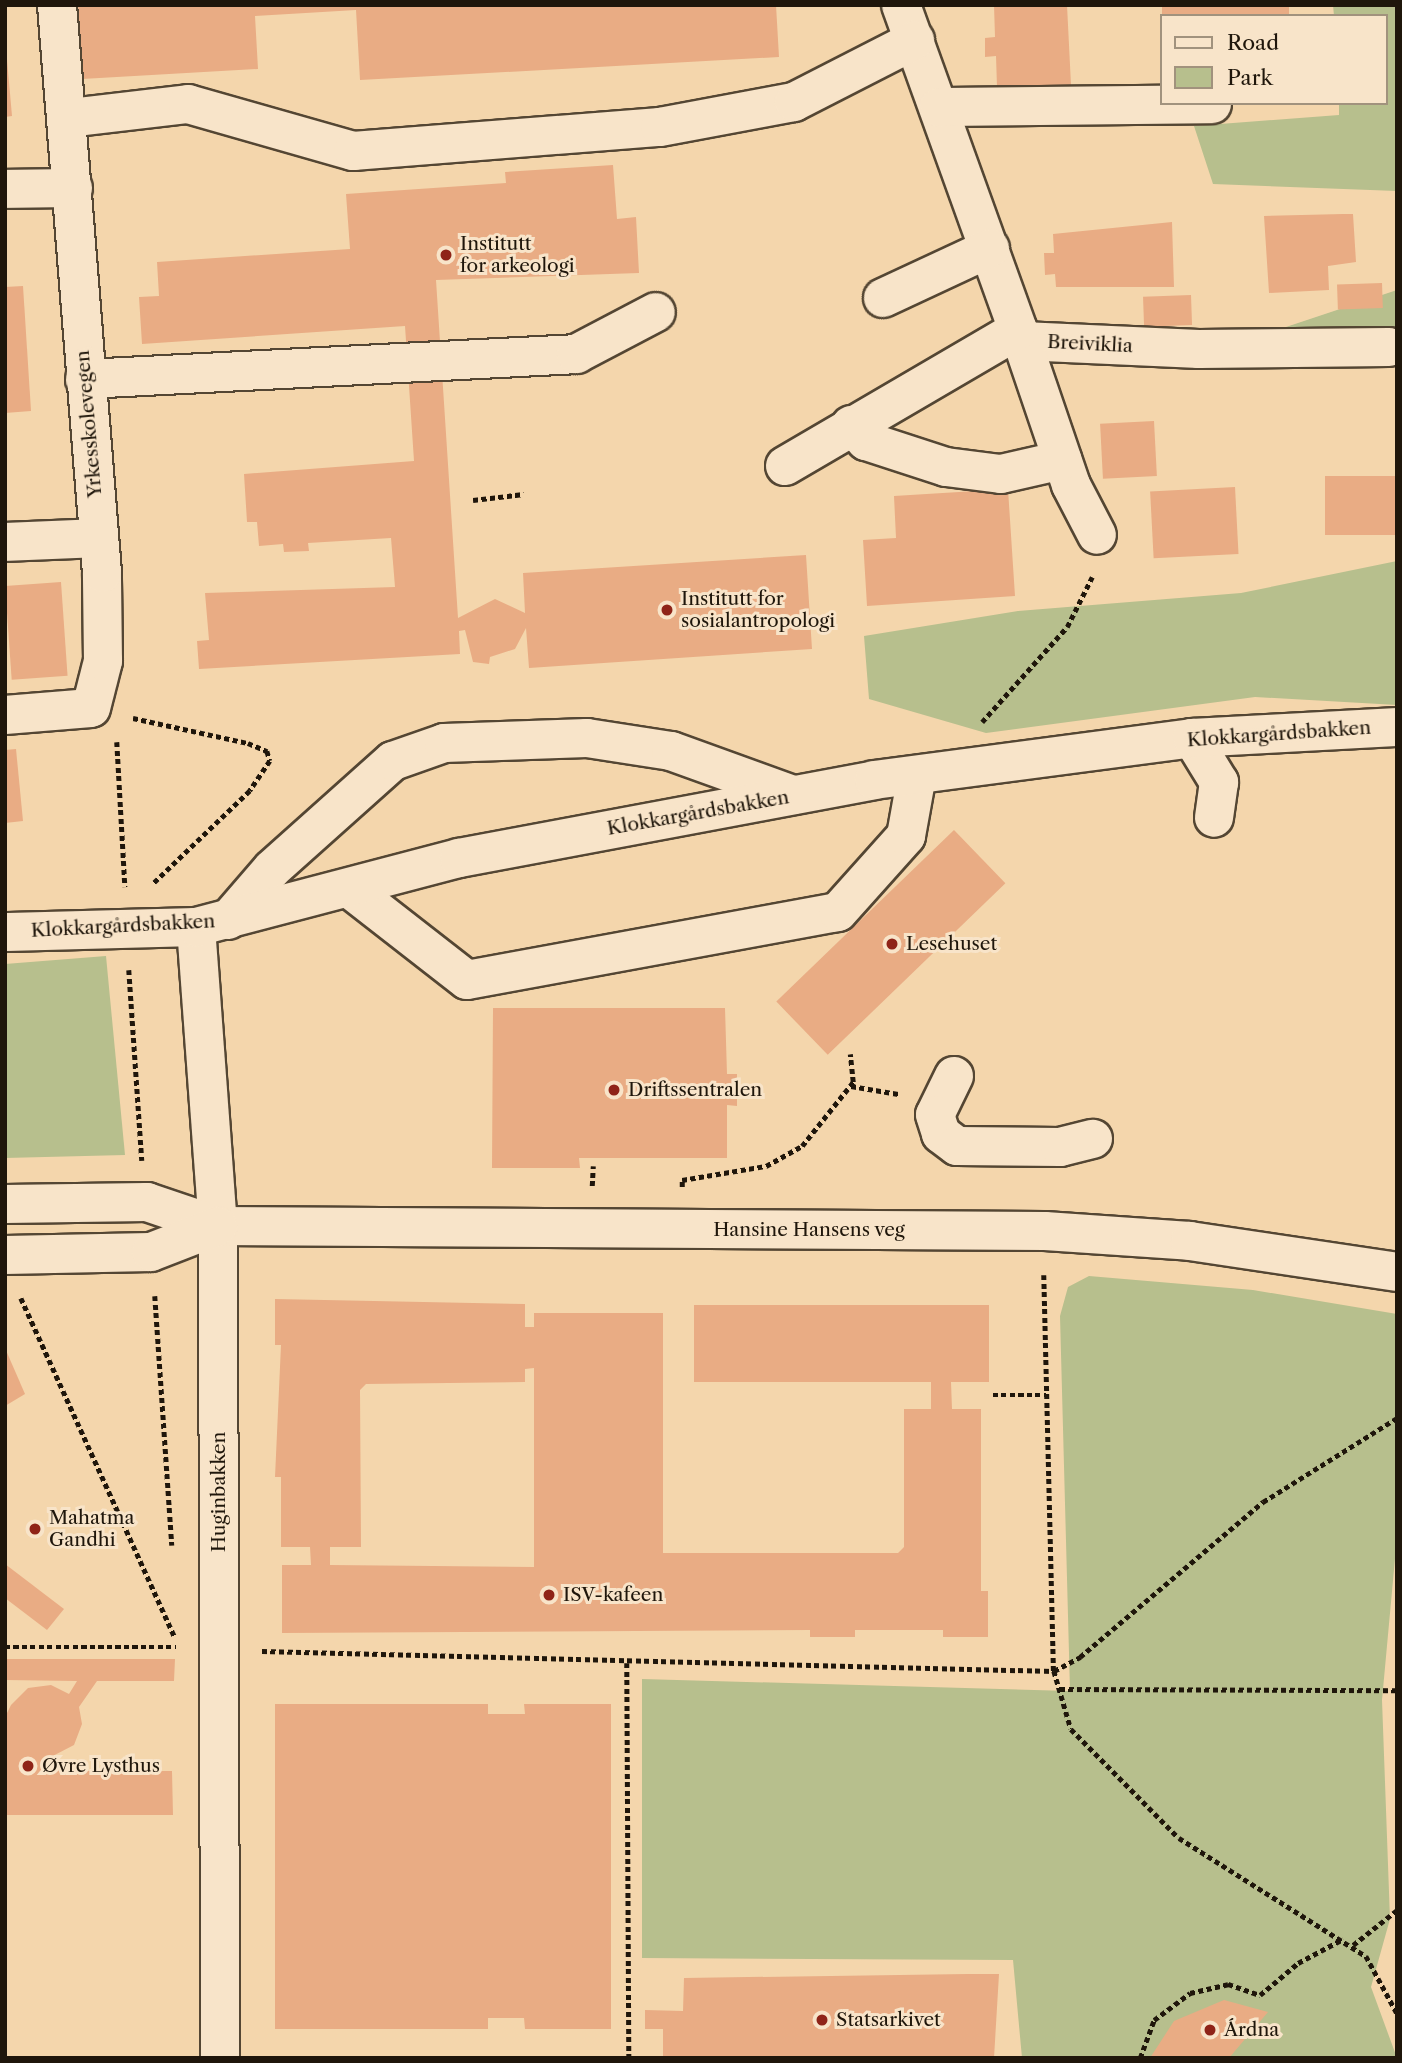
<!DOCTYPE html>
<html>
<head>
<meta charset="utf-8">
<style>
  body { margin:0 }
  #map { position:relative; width:1402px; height:2063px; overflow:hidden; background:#f4d6ac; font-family:"Libre Caslon Text",serif }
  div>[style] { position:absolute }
  .green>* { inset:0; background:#b7bf8d }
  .building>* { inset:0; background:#e9ac84; transform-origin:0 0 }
  .path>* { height:4.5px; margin-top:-2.25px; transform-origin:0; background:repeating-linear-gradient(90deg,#1f160b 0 5px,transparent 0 8.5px) }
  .roads { filter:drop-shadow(2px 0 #544633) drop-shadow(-2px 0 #544633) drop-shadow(0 2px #544633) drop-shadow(0 -2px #544633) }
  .minor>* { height:38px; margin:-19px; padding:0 19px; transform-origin:19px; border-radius:19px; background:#f8e4c9 }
  .dots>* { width:19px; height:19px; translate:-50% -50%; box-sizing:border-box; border:4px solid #f8e4c9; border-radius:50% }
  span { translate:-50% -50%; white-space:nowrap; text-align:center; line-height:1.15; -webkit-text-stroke:6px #f8e4c9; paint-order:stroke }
  .poi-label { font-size:19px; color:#1f160b }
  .left { translate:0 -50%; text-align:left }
  .street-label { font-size:19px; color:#1f160b }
  .frame { position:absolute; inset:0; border:7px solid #1f160b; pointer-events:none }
  .legend { position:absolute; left:1160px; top:14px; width:228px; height:91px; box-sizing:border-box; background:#f8e4c9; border:2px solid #a1927d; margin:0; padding:9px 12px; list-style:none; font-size:21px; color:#1f160b }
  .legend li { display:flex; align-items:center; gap:14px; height:35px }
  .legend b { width:35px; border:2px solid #a1927d }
</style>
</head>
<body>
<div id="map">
  <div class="green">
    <i style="clip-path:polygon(1333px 5px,1397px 5px,1397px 191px,1213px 184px,1194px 126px,1339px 115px,1339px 103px,1386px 103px,1386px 16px,1334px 16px)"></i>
    <i style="clip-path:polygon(1397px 290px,1397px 367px,1322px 367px,1283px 328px)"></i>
    <i style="clip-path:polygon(1397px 561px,1397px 705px,1255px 697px,986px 733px,869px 699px,864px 636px,1018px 611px,1241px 593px)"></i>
    <i style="clip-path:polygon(106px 956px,125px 1155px,5px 1158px,5px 964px)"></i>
    <i style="clip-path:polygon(1089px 1276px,1253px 1290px,1397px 1314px,1397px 1537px,1382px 1700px,1390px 1919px,1371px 1987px,1397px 2058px,1022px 2058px,1013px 1960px,642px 1958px,642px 1679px,1070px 1691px,1060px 1316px,1068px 1287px)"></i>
  </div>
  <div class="building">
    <i style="clip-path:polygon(78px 5px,776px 5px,779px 57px,360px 80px,356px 10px,255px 16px,258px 69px,82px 79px)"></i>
    <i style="clip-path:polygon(994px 5px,1067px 5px,1071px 85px,997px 87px,996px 56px,985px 57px,985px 38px,995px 37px)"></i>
    <i style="left:1162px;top:5px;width:127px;height:11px"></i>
    <i style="clip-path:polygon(5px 37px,12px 116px,5px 117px)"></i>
    <i style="clip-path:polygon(613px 165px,617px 219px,636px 217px,639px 273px,436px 280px,458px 618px,495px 599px,525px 613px,523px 573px,806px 555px,812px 649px,529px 668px,526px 628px,515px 649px,490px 657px,489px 664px,473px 662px,465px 630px,459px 631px,460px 654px,199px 669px,197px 641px,209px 640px,205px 593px,395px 587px,391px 538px,308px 543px,309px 551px,284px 552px,283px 544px,259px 546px,257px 522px,247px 522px,244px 474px,414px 461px,405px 326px,142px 344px,139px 297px,159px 296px,157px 262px,350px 249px,346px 194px,506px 183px,505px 172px)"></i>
    <i style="clip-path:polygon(1343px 214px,1353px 214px,1356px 262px,1328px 266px,1329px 290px,1269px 293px,1264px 216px)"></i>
    <i style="clip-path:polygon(1172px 222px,1174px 287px,1056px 287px,1055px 274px,1045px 275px,1044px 253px,1054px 253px,1053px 234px)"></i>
    <i style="left:1382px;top:283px;width:25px;height:45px;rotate:88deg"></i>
    <i style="clip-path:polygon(23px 286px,31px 411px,5px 413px,5px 287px)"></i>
    <i style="left:1191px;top:295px;width:30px;height:48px;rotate:88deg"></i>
    <i style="left:1154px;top:421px;width:55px;height:54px;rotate:87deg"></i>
    <i style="left:1397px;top:476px;width:59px;height:72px;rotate:90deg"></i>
    <i style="left:1235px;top:487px;width:67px;height:85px;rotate:87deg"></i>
    <i style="clip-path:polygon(1008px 489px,1015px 596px,867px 606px,863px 540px,896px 538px,894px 496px)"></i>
    <i style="left:61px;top:582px;width:94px;height:56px;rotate:86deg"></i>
    <i style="clip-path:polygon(16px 749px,23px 821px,5px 823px,5px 750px)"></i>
    <i style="left:954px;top:830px;width:74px;height:247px;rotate:46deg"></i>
    <i style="clip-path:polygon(493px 1008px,725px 1008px,727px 1074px,737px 1074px,737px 1106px,727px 1105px,727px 1158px,579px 1158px,580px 1168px,492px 1168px)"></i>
    <i style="clip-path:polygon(evenodd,275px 1299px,525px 1304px,525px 1327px,534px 1327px,534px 1313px,663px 1313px,663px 1553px,898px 1553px,904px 1547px,904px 1409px,931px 1409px,931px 1382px,694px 1382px,694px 1305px,989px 1305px,989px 1382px,951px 1382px,952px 1409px,981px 1409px,981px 1591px,988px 1591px,988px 1637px,943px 1637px,943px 1630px,855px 1630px,855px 1637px,810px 1637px,810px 1630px,282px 1633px,282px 1565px,311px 1565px,310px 1547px,281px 1547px,281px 1477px,275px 1477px,281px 1345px,275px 1345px,275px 1299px,534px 1368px,534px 1567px,330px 1565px,330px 1547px,361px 1547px,360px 1390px,366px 1384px,525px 1382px,525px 1369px,534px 1368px)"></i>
    <i style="clip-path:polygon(5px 1348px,25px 1394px,5px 1406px)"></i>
    <i style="clip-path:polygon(5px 1564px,64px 1609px,47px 1630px,5px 1598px)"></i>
    <i style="clip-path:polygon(5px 1659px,175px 1659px,174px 1681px,97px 1681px,79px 1707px,82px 1724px,74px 1745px,43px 1761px,60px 1771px,172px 1771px,173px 1815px,5px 1815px,5px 1717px,11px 1705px,28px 1688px,51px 1685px,69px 1694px,77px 1681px,5px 1680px)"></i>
    <i style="clip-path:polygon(275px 1704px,488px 1704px,488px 1714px,525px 1714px,524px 1704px,611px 1704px,611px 2029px,525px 2029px,524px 2018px,488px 2018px,488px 2029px,275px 2029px)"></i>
    <i style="clip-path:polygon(968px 1974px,999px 1974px,994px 2058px,663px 2058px,663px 2029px,645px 2029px,645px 2010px,683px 2011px,684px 1978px)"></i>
    <i style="clip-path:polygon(1224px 2000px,1268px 2012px,1229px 2058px,1150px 2058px,1174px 2021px)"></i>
  </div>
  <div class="path">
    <i style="left:473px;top:500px;width:51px;rotate:-6.7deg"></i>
    <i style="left:133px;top:718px;width:118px;rotate:12.3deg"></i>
    <i style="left:248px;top:743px;width:21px;rotate:23deg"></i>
    <i style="left:267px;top:751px;width:10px;rotate:73deg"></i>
    <i style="left:270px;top:761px;width:36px;rotate:124deg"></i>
    <i style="left:250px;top:791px;width:134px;rotate:136.2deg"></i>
    <i style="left:982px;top:722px;width:127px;rotate:-48.2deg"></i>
    <i style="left:1067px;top:627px;width:56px;rotate:-63.4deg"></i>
    <i style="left:117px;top:742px;width:145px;rotate:86.8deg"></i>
    <i style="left:129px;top:970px;width:191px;rotate:86.1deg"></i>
    <i style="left:851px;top:1086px;width:48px;rotate:9.7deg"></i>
    <i style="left:592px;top:1186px;width:20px;rotate:-87deg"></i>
    <i style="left:682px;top:1187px;width:7px;rotate:-90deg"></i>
    <i style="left:682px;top:1180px;width:85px;rotate:-9.5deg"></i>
    <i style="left:766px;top:1166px;width:41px;rotate:-29.1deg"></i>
    <i style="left:802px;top:1146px;width:82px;rotate:-51.4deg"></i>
    <i style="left:853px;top:1082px;width:28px;rotate:-96deg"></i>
    <i style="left:1044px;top:1275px;width:396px;rotate:88.6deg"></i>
    <i style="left:1054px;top:1671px;width:60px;rotate:73.7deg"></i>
    <i style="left:1071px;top:1729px;width:153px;rotate:45.3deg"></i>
    <i style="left:1179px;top:1838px;width:221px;rotate:32.3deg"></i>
    <i style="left:1366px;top:1956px;width:65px;rotate:61.5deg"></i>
    <i style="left:155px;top:1296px;width:250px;rotate:86.1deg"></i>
    <i style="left:21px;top:1298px;width:372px;rotate:65.6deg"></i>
    <i style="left:993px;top:1395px;width:53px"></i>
    <i style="left:5px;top:1647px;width:171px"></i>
    <i style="left:262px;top:1651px;width:792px;rotate:1.45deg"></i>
    <i style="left:1054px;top:1671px;width:30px;rotate:-28deg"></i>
    <i style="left:1080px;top:1657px;width:240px;rotate:-40.3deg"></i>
    <i style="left:1263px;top:1502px;width:158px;rotate:-32.1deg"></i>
    <i style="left:627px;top:1663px;width:395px;rotate:89.7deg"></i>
    <i style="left:1060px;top:1689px;width:336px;rotate:0.2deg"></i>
    <i style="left:1353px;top:1945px;width:56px;rotate:-38.5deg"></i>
    <i style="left:1140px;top:2058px;width:40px;rotate:-69.8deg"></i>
    <i style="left:1154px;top:2020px;width:45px;rotate:-36.9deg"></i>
    <i style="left:1190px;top:1993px;width:39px;rotate:-13deg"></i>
    <i style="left:1228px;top:1984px;width:34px;rotate:19deg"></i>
    <i style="left:1260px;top:1995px;width:50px;rotate:-40.1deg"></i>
    <i style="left:1298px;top:1963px;width:51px;rotate:-28.1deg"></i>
  </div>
  <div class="roads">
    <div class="minor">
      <i style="left:901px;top:5px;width:357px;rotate:70.2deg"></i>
      <i style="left:1022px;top:341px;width:177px;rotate:2.6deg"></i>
      <i style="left:1199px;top:349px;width:190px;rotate:-0.6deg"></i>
      <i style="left:939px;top:107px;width:273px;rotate:-0.6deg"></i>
      <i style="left:69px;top:118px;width:120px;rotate:-6.7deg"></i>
      <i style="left:188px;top:104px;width:172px;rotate:15.9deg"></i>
      <i style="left:353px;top:151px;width:308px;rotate:-4.5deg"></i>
      <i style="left:660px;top:127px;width:136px;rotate:-10.6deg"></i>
      <i style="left:794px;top:102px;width:136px;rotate:-27.1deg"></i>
      <i style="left:5px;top:189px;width:68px;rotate:-0.8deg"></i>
      <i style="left:883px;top:298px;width:118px;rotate:-25deg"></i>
      <i style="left:1022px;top:341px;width:152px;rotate:71.2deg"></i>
      <i style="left:1071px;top:485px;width:56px;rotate:62.5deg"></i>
      <i style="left:85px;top:379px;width:492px;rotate:-2.9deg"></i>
      <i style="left:576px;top:354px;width:90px;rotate:-27.7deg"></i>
      <i style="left:851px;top:425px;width:22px;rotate:47deg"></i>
      <i style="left:866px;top:441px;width:84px;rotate:18deg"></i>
      <i style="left:946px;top:467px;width:55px;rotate:7.3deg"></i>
      <i style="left:1001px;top:474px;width:63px;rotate:-12.9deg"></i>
      <i style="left:785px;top:466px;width:270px;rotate:-30.3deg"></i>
      <i style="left:5px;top:542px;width:94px;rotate:-2.4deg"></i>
      <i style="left:5px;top:715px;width:86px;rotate:-4.7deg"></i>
      <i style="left:91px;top:708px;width:49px;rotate:-75.7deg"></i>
      <i style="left:103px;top:661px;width:88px;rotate:-90.7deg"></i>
      <i style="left:102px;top:573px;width:570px;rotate:-94.53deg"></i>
      <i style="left:1192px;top:738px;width:52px;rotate:58.5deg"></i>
      <i style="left:1219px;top:782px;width:36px;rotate:98deg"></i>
      <i style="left:350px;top:889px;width:148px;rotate:37.9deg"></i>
      <i style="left:467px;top:980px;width:377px;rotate:-10.4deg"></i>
      <i style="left:838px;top:912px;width:102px;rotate:-48.2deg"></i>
      <i style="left:906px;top:836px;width:62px;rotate:-79.8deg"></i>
      <i style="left:228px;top:920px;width:67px;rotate:-49.2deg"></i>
      <i style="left:272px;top:869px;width:162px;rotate:-41.8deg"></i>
      <i style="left:393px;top:761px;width:54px;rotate:-19.4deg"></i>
      <i style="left:444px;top:743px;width:143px;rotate:-2deg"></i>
      <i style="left:587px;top:738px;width:85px;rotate:8.8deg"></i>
      <i style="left:671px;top:751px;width:130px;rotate:19.8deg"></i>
      <i style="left:196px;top:927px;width:300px;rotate:85.8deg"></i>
      <i style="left:218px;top:1226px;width:832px;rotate:89.86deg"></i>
      <i style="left:5px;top:932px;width:191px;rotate:-1.5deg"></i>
      <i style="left:196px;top:927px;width:272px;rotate:-14.7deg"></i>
      <i style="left:459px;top:858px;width:422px;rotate:-10.6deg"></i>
      <i style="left:874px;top:780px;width:321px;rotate:-7.5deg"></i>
      <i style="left:1192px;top:738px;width:205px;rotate:-3.1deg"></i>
      <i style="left:954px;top:1076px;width:43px;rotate:116deg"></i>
      <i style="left:935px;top:1115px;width:20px;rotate:72deg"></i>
      <i style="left:941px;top:1134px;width:20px;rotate:37deg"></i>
      <i style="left:957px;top:1146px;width:103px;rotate:0.6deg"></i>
      <i style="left:1060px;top:1147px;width:34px;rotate:-14deg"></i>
      <i style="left:5px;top:1204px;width:142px;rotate:-0.8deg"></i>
      <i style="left:147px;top:1202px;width:75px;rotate:18.7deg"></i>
      <i style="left:218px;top:1226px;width:827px;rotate:0.35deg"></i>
      <i style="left:1045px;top:1231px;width:145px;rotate:3.9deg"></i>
      <i style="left:1190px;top:1241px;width:209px;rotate:8.5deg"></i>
      <i style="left:5px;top:1255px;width:146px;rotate:-1.2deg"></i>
      <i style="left:151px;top:1252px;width:72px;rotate:-21.2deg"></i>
    </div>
  </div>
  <div class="dots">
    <i style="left:446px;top:255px;background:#8f2418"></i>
    <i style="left:667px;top:610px;background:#8f2418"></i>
    <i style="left:892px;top:944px;background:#8f2418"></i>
    <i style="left:614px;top:1090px;background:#8f2418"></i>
    <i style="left:35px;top:1529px;background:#8f2418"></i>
    <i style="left:549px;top:1595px;background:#8f2418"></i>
    <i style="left:28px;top:1766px;background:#8f2418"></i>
    <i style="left:822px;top:2020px;background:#8f2418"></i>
    <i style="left:1210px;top:2030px;background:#8f2418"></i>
  </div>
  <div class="poi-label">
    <span class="left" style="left:460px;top:255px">Institutt<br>for arkeologi</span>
    <span class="left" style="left:681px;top:610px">Institutt for<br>sosialantropologi</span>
    <span class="left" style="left:906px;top:944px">Lesehuset</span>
    <span class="left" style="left:628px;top:1090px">Driftssentralen</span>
    <span class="left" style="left:49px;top:1529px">Mahatma<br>Gandhi</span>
    <span class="left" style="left:563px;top:1595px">ISV-kafeen</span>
    <span class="left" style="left:42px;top:1766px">Øvre Lysthus</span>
    <span class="left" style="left:836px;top:2020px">Statsarkivet</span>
    <span class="left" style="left:1224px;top:2030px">Árdna</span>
  </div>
  <div class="street-label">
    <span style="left:1090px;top:344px;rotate:3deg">Breiviklia</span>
    <span style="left:89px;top:424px;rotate:-95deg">Yrkesskolevegen</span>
    <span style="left:1279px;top:734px;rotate:-4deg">Klokkargårdsbakken</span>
    <span style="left:698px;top:813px;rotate:-10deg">Klokkargårdsbakken</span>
    <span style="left:123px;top:926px;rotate:-3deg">Klokkargårdsbakken</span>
    <span style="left:809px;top:1230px">Hansine Hansens veg</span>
    <span style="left:219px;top:1492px;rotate:-90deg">Huginbakken</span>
  </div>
  <div class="frame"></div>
  <ul class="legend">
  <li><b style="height:9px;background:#f8e4c9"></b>Road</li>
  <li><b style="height:19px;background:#b7bf8d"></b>Park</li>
  </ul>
</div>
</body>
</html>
